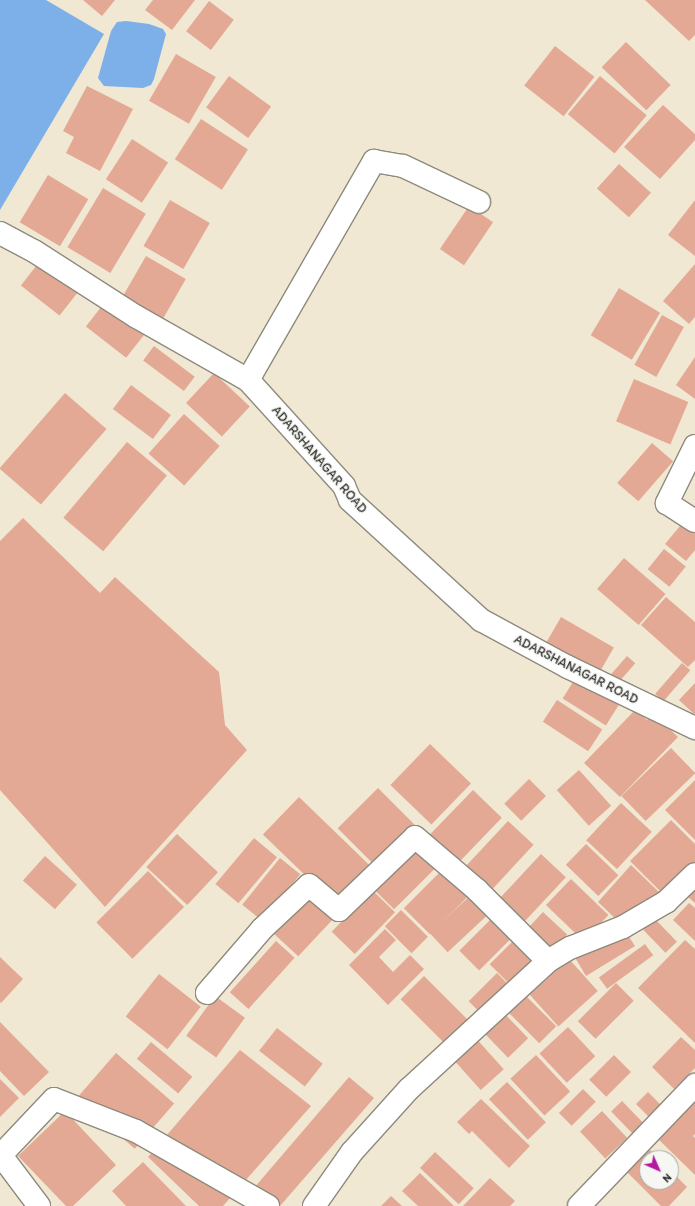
<!DOCTYPE html>
<html>
<head>
<meta charset="utf-8">
<style>
  body { margin:0 }
  #map { position:relative; width:695px; height:1206px; overflow:hidden; background:#f0e8d2; font-family:Itim,sans-serif }
  div>[style] { position:absolute }
  .water>* { inset:0; background:#7dafe9 }
  .building>* { inset:0; background:#e3a994; transform-origin:0 0 }
  .roads { filter:drop-shadow(1px 0 #8e8a7e) drop-shadow(-1px 0 #8e8a7e) drop-shadow(0 1px #8e8a7e) drop-shadow(0 -1px #8e8a7e) }
  .minor>* { height:22px; margin:-11px; padding:0 11px; transform-origin:11px; border-radius:11px; background:#fff }
  span { translate:-50% -50%; white-space:nowrap; text-align:center; line-height:1.15; -webkit-text-stroke:3px #f6f6f2; paint-order:stroke }
  .street-label { font-size:13px; color:#2b2b2b }
  .north { position:absolute; left:639px; top:1150px; width:40px; height:40px; box-sizing:border-box; background:#f6f6f2; border:1px solid #a5a5a2; border-radius:50%; rotate:135deg; font-size:11px; font-weight:700; line-height:16px; text-align:center; color:#2b2b2b }
  .north::after { content:''; display:block; margin:auto; width:14px; height:18px; background:#b5179e; clip-path:polygon(50% 0,100% 100%,50% 72%,0 100%) }
</style>
</head>
<body>
<div id="map">
  <div class="water">
    <i style="clip-path:polygon(0 0,46px 0,104px 34px,0 210px)"></i>
    <i style="clip-path:polygon(126px 21px,149px 24px,163px 29px,166px 34px,154px 79px,151px 85px,143px 88px,104px 86px,98px 78px,111px 31px,117px 22px)"></i>
  </div>
  <div class="building">
    <i style="clip-path:polygon(83px 0,115px 0,102px 16px)"></i>
    <i style="clip-path:polygon(153px 0,195px 0,172px 30px,145px 10px)"></i>
    <i style="clip-path:polygon(645px 0,695px 0,695px 35px,689px 41px)"></i>
    <i style="left:209px;top:1px;width:31px;height:38px;rotate:37deg"></i>
    <i style="left:626px;top:42px;width:62px;height:35px;rotate:44deg"></i>
    <i style="left:555px;top:46px;width:50px;height:50px;rotate:38deg"></i>
    <i style="left:176px;top:54px;width:46px;height:54px;rotate:30deg"></i>
    <i style="left:229px;top:76px;width:52px;height:39px;rotate:36deg"></i>
    <i style="left:600px;top:76px;width:61px;height:50px;rotate:40deg"></i>
    <i style="clip-path:polygon(87px 86px,133px 109px,100px 171px,66px 153px,74px 137px,63px 131px)"></i>
    <i style="clip-path:polygon(663px 105px,695px 134px,695px 140px,660px 179px,624px 147px)"></i>
    <i style="left:201px;top:119px;width:56px;height:48px;rotate:33deg"></i>
    <i style="left:132px;top:139px;width:43px;height:48px;rotate:33deg"></i>
    <i style="left:619px;top:164px;width:43px;height:33px;rotate:42deg"></i>
    <i style="left:48px;top:175px;width:47px;height:55px;rotate:31deg"></i>
    <i style="left:103px;top:188px;width:50px;height:69px;rotate:31deg"></i>
    <i style="left:170px;top:200px;width:46px;height:53px;rotate:30deg"></i>
    <i style="clip-path:polygon(695px 200px,695px 256px,668px 235px)"></i>
    <i style="left:469px;top:206px;width:29px;height:52px;rotate:34deg"></i>
    <i style="left:146px;top:256px;width:46px;height:53px;rotate:30deg"></i>
    <i style="left:40px;top:261px;width:49px;height:31px;rotate:38deg"></i>
    <i style="clip-path:polygon(695px 264px,695px 317px,689px 324px,663px 301px)"></i>
    <i style="left:619px;top:288px;width:48px;height:55px;rotate:31deg"></i>
    <i style="left:105px;top:302px;width:51px;height:31px;rotate:38deg"></i>
    <i style="left:662px;top:315px;width:25px;height:57px;rotate:29deg"></i>
    <i style="left:154px;top:346px;width:51px;height:18px;rotate:37deg"></i>
    <i style="clip-path:polygon(695px 357px,695px 399px,676px 385px)"></i>
    <i style="left:214px;top:373px;width:49px;height:41px;rotate:43deg"></i>
    <i style="left:634px;top:379px;width:59px;height:46px;rotate:23deg"></i>
    <i style="left:131px;top:385px;width:50px;height:30px;rotate:37deg"></i>
    <i style="left:65px;top:393px;width:55px;height:100px;rotate:41deg"></i>
    <i style="left:184px;top:414px;width:48px;height:53px;rotate:42deg"></i>
    <i style="left:127px;top:442px;width:52px;height:99px;rotate:40deg"></i>
    <i style="left:652px;top:443px;width:28px;height:53px;rotate:41deg"></i>
    <i style="clip-path:polygon(23px 518px,100px 593px,115px 577px,219px 672px,225px 725px,247px 750px,105px 907px,0 790px,0 541px)"></i>
    <i style="clip-path:polygon(685px 520px,695px 529px,695px 550px,686px 561px,665px 544px)"></i>
    <i style="left:664px;top:549px;width:28px;height:26px;rotate:39deg"></i>
    <i style="left:624px;top:558px;width:55px;height:41px;rotate:41deg"></i>
    <i style="clip-path:polygon(666px 597px,695px 622px,695px 660px,688px 667px,641px 625px)"></i>
    <i style="left:561px;top:617px;width:61px;height:30px;rotate:30deg"></i>
    <i style="left:627px;top:656px;width:11px;height:24px;rotate:41deg"></i>
    <i style="left:682px;top:663px;width:11px;height:41px;rotate:41deg"></i>
    <i style="left:578px;top:674px;width:51px;height:29px;rotate:32deg"></i>
    <i style="clip-path:polygon(695px 683px,695px 713px,694px 714px,679px 700px)"></i>
    <i style="left:557px;top:700px;width:54px;height:26px;rotate:33deg"></i>
    <i style="clip-path:polygon(636px 709px,647px 720px,653px 713px,678px 737px,620px 797px,584px 763px)"></i>
    <i style="left:430px;top:744px;width:57px;height:57px;rotate:44deg"></i>
    <i style="left:671px;top:748px;width:35px;height:69px;rotate:46deg"></i>
    <i style="left:579px;top:770px;width:48px;height:30px;rotate:48deg"></i>
    <i style="left:529px;top:779px;width:24px;height:35px;rotate:45deg"></i>
    <i style="clip-path:polygon(695px 780px,695px 840px,665px 810px)"></i>
    <i style="left:378px;top:788px;width:55px;height:57px;rotate:45deg"></i>
    <i style="left:473px;top:790px;width:40px;height:70px;rotate:44deg"></i>
    <i style="left:299px;top:797px;width:97px;height:52px;rotate:44deg"></i>
    <i style="left:621px;top:803px;width:42px;height:51px;rotate:43deg"></i>
    <i style="clip-path:polygon(671px 820px,695px 844px,695px 866px,665px 896px,630px 861px)"></i>
    <i style="left:508px;top:821px;width:35px;height:64px;rotate:43deg"></i>
    <i style="left:177px;top:834px;width:56px;height:45px;rotate:43deg"></i>
    <i style="left:254px;top:838px;width:30px;height:60px;rotate:40deg"></i>
    <i style="left:586px;top:844px;width:45px;height:29px;rotate:44deg"></i>
    <i style="left:416px;top:845px;width:30px;height:61px;rotate:45deg"></i>
    <i style="left:541px;top:854px;width:34px;height:67px;rotate:43deg"></i>
    <i style="left:45px;top:856px;width:43px;height:33px;rotate:42deg"></i>
    <i style="left:280px;top:858px;width:26px;height:60px;rotate:39deg"></i>
    <i style="clip-path:polygon(631px 865px,661px 894px,620px 923px,598px 902px)"></i>
    <i style="left:442px;top:870px;width:37px;height:54px;rotate:45deg"></i>
    <i style="left:148px;top:871px;width:51px;height:73px;rotate:45deg"></i>
    <i style="left:571px;top:879px;width:52px;height:36px;rotate:44deg"></i>
    <i style="left:310px;top:888px;width:38px;height:58px;rotate:43deg"></i>
    <i style="clip-path:polygon(695px 889px,695px 903px,688px 897px)"></i>
    <i style="left:372px;top:890px;width:32px;height:58px;rotate:44deg"></i>
    <i style="left:473px;top:893px;width:26px;height:59px;rotate:47deg"></i>
    <i style="clip-path:polygon(689px 903px,695px 908px,695px 941px,673px 920px)"></i>
    <i style="left:401px;top:910px;width:38px;height:23px;rotate:45deg"></i>
    <i style="left:543px;top:912px;width:33px;height:28px;rotate:43deg"></i>
    <i style="left:494px;top:916px;width:28px;height:49px;rotate:45deg"></i>
    <i style="left:654px;top:918px;width:33px;height:16px;rotate:46deg"></i>
    <i style="clip-path:polygon(385px 929px,396px 940px,379px 957px,393px 972px,410px 955px,424px 969px,388px 1005px,349px 965px)"></i>
    <i style="clip-path:polygon(625px 931px,635px 946px,586px 976px,570px 949px)"></i>
    <i style="left:518px;top:936px;width:31px;height:40px;rotate:45deg"></i>
    <i style="clip-path:polygon(685px 940px,695px 949px,695px 1043px,638px 988px)"></i>
    <i style="left:276px;top:941px;width:25px;height:69px;rotate:42deg"></i>
    <i style="left:645px;top:944px;width:14px;height:57px;rotate:54deg"></i>
    <i style="clip-path:polygon(0 957px,23px 979px,1px 1003px,0 1002px)"></i>
    <i style="left:569px;top:959px;width:43px;height:53px;rotate:48deg"></i>
    <i style="left:497px;top:973px;width:18px;height:40px;rotate:45deg"></i>
    <i style="left:159px;top:974px;width:53px;height:54px;rotate:38deg"></i>
    <i style="left:424px;top:976px;width:66px;height:33px;rotate:45deg"></i>
    <i style="left:616px;top:983px;width:25px;height:54px;rotate:45deg"></i>
    <i style="left:523px;top:993px;width:47px;height:24px;rotate:45deg"></i>
    <i style="left:215px;top:996px;width:37px;height:49px;rotate:36deg"></i>
    <i style="left:499px;top:1008px;width:42px;height:28px;rotate:46deg"></i>
    <i style="clip-path:polygon(0 1022px,49px 1072px,24px 1096px,0 1071px)"></i>
    <i style="left:568px;top:1027px;width:40px;height:39px;rotate:47deg"></i>
    <i style="left:277px;top:1028px;width:58px;height:29px;rotate:38deg"></i>
    <i style="left:473px;top:1035px;width:46px;height:31px;rotate:48deg"></i>
    <i style="clip-path:polygon(681px 1037px,695px 1050px,695px 1068px,674px 1089px,652px 1067px)"></i>
    <i style="left:151px;top:1042px;width:54px;height:22px;rotate:40deg"></i>
    <i style="clip-path:polygon(240px 1050px,311px 1106px,223px 1206px,199px 1206px,148px 1157px)"></i>
    <i style="left:116px;top:1053px;width:77px;height:60px;rotate:41deg"></i>
    <i style="left:536px;top:1055px;width:50px;height:35px;rotate:47deg"></i>
    <i style="left:614px;top:1055px;width:24px;height:35px;rotate:45deg"></i>
    <i style="clip-path:polygon(349px 1077px,374px 1098px,280px 1206px,275px 1206px,254px 1188px)"></i>
    <i style="clip-path:polygon(0 1079px,19px 1098px,0 1117px)"></i>
    <i style="left:507px;top:1082px;width:56px;height:25px;rotate:46deg"></i>
    <i style="left:583px;top:1089px;width:18px;height:34px;rotate:45deg"></i>
    <i style="clip-path:polygon(695px 1089px,695px 1134px,693px 1136px,695px 1138px,695px 1175px,652px 1133px)"></i>
    <i style="left:648px;top:1092px;width:20px;height:17px;rotate:45deg"></i>
    <i style="clip-path:polygon(481px 1099px,530px 1146px,509px 1168px,472px 1131px,469px 1134px,457px 1122px)"></i>
    <i style="left:622px;top:1101px;width:32px;height:15px;rotate:46deg"></i>
    <i style="clip-path:polygon(65px 1111px,116px 1165px,73px 1206px,66px 1206px,18px 1156px)"></i>
    <i style="left:602px;top:1111px;width:37px;height:30px;rotate:47deg"></i>
    <i style="clip-path:polygon(646px 1146px,658px 1158px,647px 1158px,647px 1182px,671px 1182px,671px 1171px,687px 1187px,669px 1206px,661px 1206px,624px 1169px)"></i>
    <i style="left:435px;top:1152px;width:53px;height:22px;rotate:43deg"></i>
    <i style="clip-path:polygon(143px 1162px,186px 1206px,126px 1206px,112px 1191px)"></i>
    <i style="clip-path:polygon(420px 1173px,454px 1206px,418px 1206px,402px 1191px)"></i>
    <i style="clip-path:polygon(490px 1178px,515px 1201px,510px 1206px,463px 1206px)"></i>
    <i style="clip-path:polygon(391px 1196px,402px 1206px,381px 1206px)"></i>
  </div>
  <div class="roads">
    <div class="minor">
      <i style="left:0;top:233px;width:38px;rotate:28deg"></i>
      <i style="left:34px;top:251px;width:122px;rotate:32.7deg"></i>
      <i style="left:137px;top:317px;width:128px;rotate:29.6deg"></i>
      <i style="left:248px;top:380px;width:143px;rotate:47.8deg"></i>
      <i style="left:344px;top:486px;width:15px;rotate:67deg"></i>
      <i style="left:350px;top:500px;width:178px;rotate:42.5deg"></i>
      <i style="left:481px;top:620px;width:99px;rotate:28.4deg"></i>
      <i style="left:568px;top:667px;width:141px;rotate:25.7deg"></i>
      <i style="left:248px;top:380px;width:253px;rotate:-60.1deg"></i>
      <i style="left:374px;top:161px;width:29px;rotate:10deg"></i>
      <i style="left:403px;top:166px;width:84px;rotate:25.3deg"></i>
      <i style="left:695px;top:446px;width:64px;rotate:116.2deg"></i>
      <i style="left:667px;top:503px;width:33px;rotate:33deg"></i>
      <i style="left:207px;top:993px;width:84px;rotate:-49.3deg"></i>
      <i style="left:262px;top:929px;width:64px;rotate:-43.1deg"></i>
      <i style="left:309px;top:885px;width:39px;rotate:40deg"></i>
      <i style="left:339px;top:910px;width:105px;rotate:-43.8deg"></i>
      <i style="left:415px;top:837px;width:82px;rotate:40.5deg"></i>
      <i style="left:477px;top:890px;width:100px;rotate:45deg"></i>
      <i style="left:0;top:1154px;width:65px;rotate:53.1deg"></i>
      <i style="left:1px;top:1155px;width:77px;rotate:-46.6deg"></i>
      <i style="left:54px;top:1099px;width:88px;rotate:21.3deg"></i>
      <i style="left:136px;top:1131px;width:152px;rotate:29.6deg"></i>
      <i style="left:314px;top:1206px;width:66px;rotate:-54.9deg"></i>
      <i style="left:352px;top:1152px;width:85px;rotate:-47.9deg"></i>
      <i style="left:409px;top:1089px;width:189px;rotate:-42.6deg"></i>
      <i style="left:548px;top:961px;width:26px;rotate:-31deg"></i>
      <i style="left:570px;top:948px;width:57px;rotate:-21.6deg"></i>
      <i style="left:623px;top:927px;width:50px;rotate:-30.2deg"></i>
      <i style="left:666px;top:902px;width:40px;rotate:-44deg"></i>
      <i style="left:579px;top:1206px;width:168px;rotate:-46.2deg"></i>
    </div>
  </div>
  <div class="street-label">
    <span style="left:319px;top:460px;rotate:49deg">ADARSHANAGAR ROAD</span>
    <span style="left:576px;top:670px;rotate:27deg">ADARSHANAGAR ROAD</span>
  </div>
  <div class="north">N</div>
</div>
</body>
</html>
